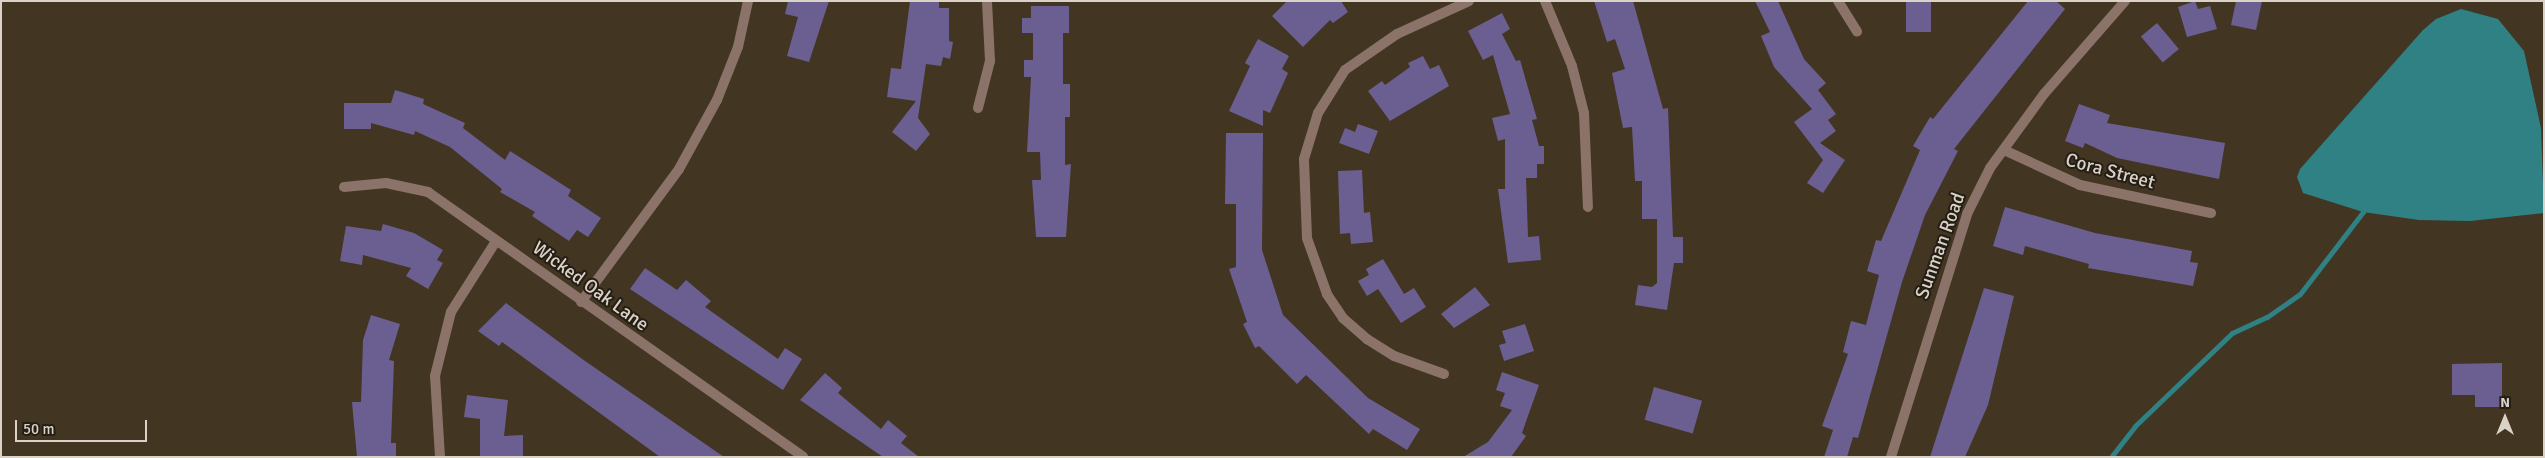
<!DOCTYPE html>
<html>
<head>
<meta charset="utf-8">
<style>
  body { margin:0 }
  #map { position:relative; width:2545px; height:458px; overflow:hidden; background:#423522; font-family:Signika,sans-serif }
  div>[style] { position:absolute }
  .water>* { inset:0; background:#2f8184 }
  .stream>* { height:5px; margin:-2.5px; padding:0 2.5px; transform-origin:2.5px; border-radius:2.5px; background:#2f8184 }
  .building>* { inset:0; background:#6b5f91; transform-origin:0 0 }
  .street>* { height:10px; margin:-5px; padding:0 5px; transform-origin:5px; border-radius:5px; background:#8c7369 }
  span { translate:-50% -50%; white-space:nowrap; text-align:center; line-height:1.15; -webkit-text-stroke:4px #241e15; paint-order:stroke }
  .street-label { font-size:19px; color:#dbd2c7 }
  .frame { position:absolute; inset:0; border:2px solid #dbd2c7; pointer-events:none }
  .north { position:absolute; left:2480px; top:393px; width:50px; height:50px; -webkit-text-stroke:4px #241e15; paint-order:stroke; rotate:0deg; font-size:14px; font-weight:700; line-height:20px; text-align:center; color:#dbd2c7 }
  .north::after { content:''; display:block; margin:auto; width:18px; height:22px; background:#dbd2c7; clip-path:polygon(50% 0,100% 100%,50% 72%,0 100%) }
  .scale { position:absolute; left:15px; top:420px; width:132px; height:22px; box-sizing:border-box; border:2px solid #dbd2c7; border-top:0; padding-left:6px; font-size:15px; line-height:18px; white-space:nowrap; color:#dbd2c7; -webkit-text-stroke:4px #241e15; paint-order:stroke }
</style>
</head>
<body>
<div id="map">
  <div class="water">
    <i style="clip-path:polygon(2461px 9px,2498px 19px,2524px 51px,2541px 128px,2544px 213px,2470px 221px,2419px 220px,2363px 212px,2303px 193px,2297px 177px,2300px 169px,2423px 30px,2436px 19px)"></i>
  </div>
  <div class="stream">
    <i style="left:2111px;top:457px;width:39px;rotate:-52deg"></i>
    <i style="left:2135px;top:426px;width:134px;rotate:-43.8deg"></i>
    <i style="left:2232px;top:333px;width:38px;rotate:-25deg"></i>
    <i style="left:2267px;top:317px;width:40px;rotate:-34.9deg"></i>
    <i style="left:2300px;top:294px;width:103px;rotate:-52.5deg"></i>
    <i style="left:2363px;top:212px;width:6px;rotate:-81deg"></i>
  </div>
  <div class="building">
    <i style="clip-path:polygon(788px 1px,829px 1px,809px 62px,787px 56px,798px 17px,785px 14px)"></i>
    <i style="clip-path:polygon(910px 1px,939px 1px,939px 8px,949px 8px,949px 41px,953px 42px,950px 59px,943px 57px,941px 66px,926px 64px,918px 118px,930px 134px,916px 151px,892px 132px,916px 101px,887px 97px,891px 68px,901px 69px)"></i>
    <i style="clip-path:polygon(1287px 1px,1341px 1px,1348px 12px,1333px 23px,1330px 20px,1303px 47px,1272px 16px)"></i>
    <i style="clip-path:polygon(1594px 1px,1633px 1px,1663px 109px,1668px 108px,1673px 237px,1683px 237px,1683px 263px,1674px 263px,1667px 310px,1635px 305px,1638px 285px,1652px 287px,1657px 283px,1657px 219px,1642px 219px,1642px 181px,1635px 181px,1632px 127px,1623px 128px,1612px 73px,1625px 69px,1615px 39px,1607px 42px)"></i>
    <i style="clip-path:polygon(1755px 1px,1778px 1px,1804px 59px,1826px 83px,1818px 90px,1836px 114px,1828px 120px,1836px 131px,1820px 143px,1845px 160px,1823px 193px,1807px 183px,1823px 160px,1794px 122px,1812px 109px,1774px 67px,1761px 36px,1770px 32px)"></i>
    <i style="left:1906px;top:1px;width:25px;height:31px"></i>
    <i style="clip-path:polygon(2028px 1px,2056px 1px,2065px 9px,1954px 149px,1958px 151px,1925px 215px,1902px 282px,1858px 438px,1853px 437px,1847px 457px,1824px 457px,1833px 430px,1822px 426px,1848px 354px,1843px 352px,1851px 321px,1866px 325px,1879px 275px,1867px 271px,1876px 240px,1881px 241px,1920px 150px,1913px 146px,1930px 117px,1933px 119px)"></i>
    <i style="clip-path:polygon(2195px 1px,2198px 9px,2210px 6px,2217px 29px,2187px 37px,2178px 7px)"></i>
    <i style="clip-path:polygon(2236px 1px,2262px 1px,2256px 30px,2231px 25px)"></i>
    <i style="clip-path:polygon(1031px 6px,1069px 6px,1069px 33px,1063px 33px,1063px 84px,1070px 84px,1070px 117px,1065px 117px,1065px 165px,1071px 164px,1066px 237px,1036px 237px,1032px 180px,1041px 180px,1040px 152px,1027px 152px,1031px 77px,1024px 77px,1024px 60px,1033px 60px,1033px 33px,1022px 33px,1022px 18px,1031px 18px)"></i>
    <i style="clip-path:polygon(1502px 13px,1510px 29px,1502px 34px,1516px 61px,1520px 60px,1537px 119px,1532px 120px,1539px 146px,1544px 146px,1544px 164px,1537px 164px,1537px 178px,1526px 178px,1528px 237px,1539px 236px,1541px 260px,1508px 263px,1498px 189px,1505px 189px,1505px 139px,1498px 141px,1492px 118px,1510px 114px,1493px 55px,1483px 60px,1468px 31px)"></i>
    <i style="left:2157px;top:23px;width:34px;height:21px;rotate:50deg"></i>
    <i style="clip-path:polygon(1258px 39px,1289px 56px,1282px 69px,1288px 73px,1270px 113px,1263px 110px,1263px 126px,1229px 111px,1250px 66px,1245px 63px)"></i>
    <i style="clip-path:polygon(1423px 56px,1430px 69px,1439px 65px,1449px 86px,1390px 121px,1368px 91px,1382px 81px,1385px 85px,1410px 67px,1408px 63px)"></i>
    <i style="clip-path:polygon(395px 90px,424px 99px,423px 104px,465px 123px,463px 128px,505px 160px,510px 151px,571px 190px,568px 196px,601px 218px,588px 237px,577px 230px,569px 241px,532px 216px,535px 212px,500px 192px,502px 189px,450px 147px,415px 131px,414px 135px,371px 123px,371px 129px,344px 129px,344px 103px,391px 103px)"></i>
    <i style="clip-path:polygon(2079px 104px,2110px 115px,2107px 123px,2225px 143px,2219px 179px,2117px 158px,2085px 143px,2083px 148px,2065px 141px)"></i>
    <i style="clip-path:polygon(1358px 124px,1378px 131px,1369px 154px,1339px 143px,1345px 128px,1355px 132px)"></i>
    <i style="clip-path:polygon(1226px 133px,1263px 133px,1262px 250px,1283px 315px,1368px 398px,1420px 429px,1407px 450px,1373px 429px,1369px 434px,1306px 375px,1297px 384px,1259px 346px,1255px 348px,1243px 324px,1247px 322px,1229px 269px,1236px 267px,1236px 204px,1225px 204px)"></i>
    <i style="clip-path:polygon(1362px 170px,1364px 213px,1370px 212px,1373px 242px,1351px 244px,1350px 233px,1340px 234px,1338px 171px)"></i>
    <i style="clip-path:polygon(2005px 207px,2095px 233px,2192px 251px,2190px 262px,2198px 263px,2193px 286px,2088px 268px,2089px 264px,2025px 246px,2023px 255px,1993px 246px)"></i>
    <i style="clip-path:polygon(383px 224px,414px 233px,443px 250px,437px 260px,443px 263px,428px 289px,406px 276px,411px 268px,363px 255px,362px 265px,340px 261px,346px 226px,381px 231px)"></i>
    <i style="clip-path:polygon(1383px 259px,1404px 294px,1414px 288px,1426px 307px,1401px 323px,1378px 289px,1367px 296px,1358px 281px,1369px 275px,1366px 269px)"></i>
    <i style="clip-path:polygon(645px 268px,677px 290px,686px 280px,711px 301px,705px 307px,778px 359px,785px 348px,802px 359px,783px 390px,630px 289px)"></i>
    <i style="clip-path:polygon(1475px 287px,1490px 305px,1454px 328px,1441px 314px)"></i>
    <i style="clip-path:polygon(1984px 288px,2014px 296px,1988px 405px,1965px 457px,1930px 457px)"></i>
    <i style="clip-path:polygon(506px 303px,585px 361px,724px 457px,660px 457px,502px 342px,499px 346px,478px 331px)"></i>
    <i style="clip-path:polygon(371px 315px,400px 324px,389px 360px,394px 361px,391px 443px,396px 443px,396px 457px,357px 457px,352px 402px,361px 402px,363px 340px)"></i>
    <i style="clip-path:polygon(1525px 324px,1534px 351px,1504px 361px,1499px 345px,1506px 343px,1502px 331px)"></i>
    <i style="clip-path:polygon(2502px 363px,2502px 407px,2475px 407px,2475px 395px,2452px 395px,2452px 364px)"></i>
    <i style="clip-path:polygon(1502px 372px,1539px 385px,1522px 433px,1526px 436px,1511px 457px,1463px 457px,1488px 442px,1512px 410px,1500px 406px,1505px 393px,1496px 390px)"></i>
    <i style="clip-path:polygon(825px 373px,842px 388px,838px 393px,881px 429px,888px 420px,907px 436px,901px 443px,919px 457px,883px 457px,800px 400px)"></i>
    <i style="left:1654px;top:387px;width:50px;height:34px;rotate:16deg"></i>
    <i style="clip-path:polygon(467px 395px,508px 400px,504px 436px,523px 435px,523px 457px,480px 457px,480px 419px,464px 417px)"></i>
  </div>
  <div class="street">
    <i style="left:1545px;top:1px;width:70px;rotate:67.4deg"></i>
    <i style="left:1572px;top:66px;width:49px;rotate:75.7deg"></i>
    <i style="left:1584px;top:113px;width:94px;rotate:87.6deg"></i>
    <i style="left:1838px;top:1px;width:36px;rotate:58deg"></i>
    <i style="left:978px;top:108px;width:49px;rotate:-75.7deg"></i>
    <i style="left:990px;top:61px;width:60px;rotate:-92.9deg"></i>
    <i style="left:2004px;top:150px;width:84px;rotate:24.7deg"></i>
    <i style="left:2080px;top:185px;width:134px;rotate:12.1deg"></i>
    <i style="left:344px;top:187px;width:42px;rotate:-5.4deg"></i>
    <i style="left:386px;top:183px;width:43px;rotate:12.1deg"></i>
    <i style="left:428px;top:192px;width:459px;rotate:35.2deg"></i>
    <i style="left:581px;top:302px;width:165px;rotate:-53.6deg"></i>
    <i style="left:679px;top:169px;width:79px;rotate:-61.2deg"></i>
    <i style="left:717px;top:100px;width:57px;rotate:-68.4deg"></i>
    <i style="left:738px;top:47px;width:47px;rotate:-77.7deg"></i>
    <i style="left:1444px;top:374px;width:53px;rotate:-160.2deg"></i>
    <i style="left:1394px;top:356px;width:32px;rotate:-148deg"></i>
    <i style="left:1367px;top:339px;width:32px;rotate:-139deg"></i>
    <i style="left:1343px;top:318px;width:29px;rotate:-124deg"></i>
    <i style="left:1327px;top:294px;width:59px;rotate:-109.7deg"></i>
    <i style="left:1307px;top:238px;width:79px;rotate:-92.2deg"></i>
    <i style="left:1304px;top:159px;width:48px;rotate:-73.1deg"></i>
    <i style="left:1318px;top:113px;width:51px;rotate:-57.9deg"></i>
    <i style="left:1345px;top:70px;width:63px;rotate:-34.7deg"></i>
    <i style="left:1397px;top:34px;width:79px;rotate:-24.6deg"></i>
    <i style="left:440px;top:457px;width:81px;rotate:-93.5deg"></i>
    <i style="left:435px;top:376px;width:66px;rotate:-76deg"></i>
    <i style="left:451px;top:312px;width:84px;rotate:-57.6deg"></i>
    <i style="left:1891px;top:457px;width:255px;rotate:-72.6deg"></i>
    <i style="left:1967px;top:214px;width:51px;rotate:-63.4deg"></i>
    <i style="left:1990px;top:168px;width:92px;rotate:-53.9deg"></i>
    <i style="left:2044px;top:94px;width:123px;rotate:-48.9deg"></i>
  </div>
  <div class="street-label">
    <span style="left:2110px;top:172px;rotate:15deg">Cora Street</span>
    <span style="left:1941px;top:246px;rotate:-70deg">Sunman Road</span>
    <span style="left:590px;top:287px;rotate:36deg">Wicked Oak Lane</span>
  </div>
  <div class="frame"></div>
  <div class="north">N</div>
  <div class="scale">50 m</div>
</div>
</body>
</html>
